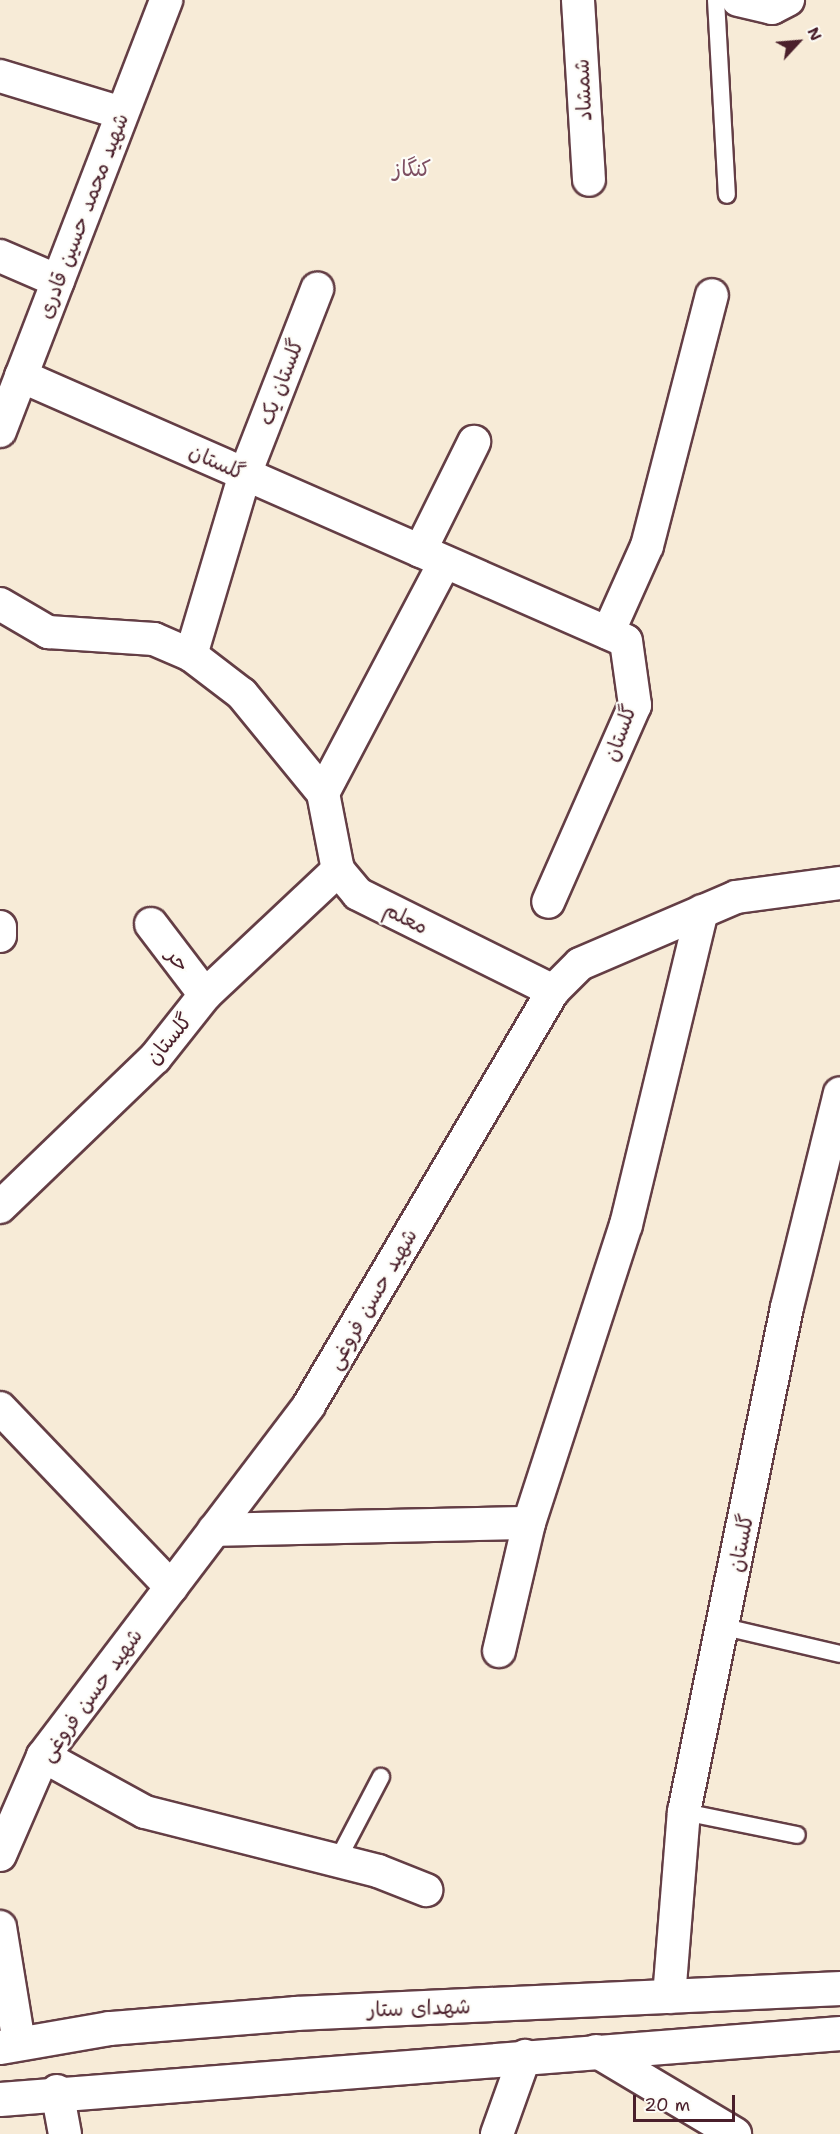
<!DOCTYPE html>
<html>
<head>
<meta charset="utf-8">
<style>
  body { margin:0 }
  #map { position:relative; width:840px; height:2134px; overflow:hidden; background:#f7ebd7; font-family:"Shantell Sans","Playpen Sans Arabic",sans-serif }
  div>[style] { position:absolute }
  .roads { filter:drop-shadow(2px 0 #643e45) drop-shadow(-2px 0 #643e45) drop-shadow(0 2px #643e45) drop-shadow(0 -2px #643e45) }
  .lane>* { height:16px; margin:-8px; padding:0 8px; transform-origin:8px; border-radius:8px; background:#fff }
  .street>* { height:32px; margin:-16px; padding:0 16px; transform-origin:16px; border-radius:16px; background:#fff }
  .secondary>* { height:33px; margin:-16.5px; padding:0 16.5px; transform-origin:16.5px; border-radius:16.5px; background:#fff }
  span { translate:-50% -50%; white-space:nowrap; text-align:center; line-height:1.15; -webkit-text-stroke:4.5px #fdfcf7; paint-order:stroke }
  .street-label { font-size:21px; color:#4a1f2b }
  .neighbourhood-label { font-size:22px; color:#7e4f62 }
  .north { position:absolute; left:768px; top:12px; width:60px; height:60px; -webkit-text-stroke:4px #fdfcf7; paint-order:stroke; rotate:64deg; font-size:16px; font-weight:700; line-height:24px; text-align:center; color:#4a1f2b }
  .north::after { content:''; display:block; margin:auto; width:21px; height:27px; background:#4a1f2b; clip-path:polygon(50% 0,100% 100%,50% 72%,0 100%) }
  .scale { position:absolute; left:633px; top:2095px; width:102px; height:27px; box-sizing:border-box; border:3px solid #4a1f2b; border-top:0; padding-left:8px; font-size:18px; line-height:21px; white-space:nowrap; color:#4a1f2b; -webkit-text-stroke:4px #fdfcf7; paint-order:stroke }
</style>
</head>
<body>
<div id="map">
  <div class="roads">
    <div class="lane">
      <i style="left:716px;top:0;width:195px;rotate:86.8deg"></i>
      <i style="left:725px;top:1627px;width:118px;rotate:13.2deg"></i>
      <i style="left:684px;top:1812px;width:115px;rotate:11.5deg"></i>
      <i style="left:337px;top:1861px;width:95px;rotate:-62.4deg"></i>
    </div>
    <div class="street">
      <i style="left:578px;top:0;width:180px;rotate:86.5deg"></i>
      <i style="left:738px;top:0;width:35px;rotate:13deg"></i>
      <i style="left:772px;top:8px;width:18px;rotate:-27deg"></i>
      <i style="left:0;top:76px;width:127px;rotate:16.9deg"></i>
      <i style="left:0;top:256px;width:63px;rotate:23.3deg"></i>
      <i style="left:21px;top:376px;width:660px;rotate:23.65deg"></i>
      <i style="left:626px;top:641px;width:65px;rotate:82deg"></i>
      <i style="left:635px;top:705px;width:215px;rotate:113.8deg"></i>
      <i style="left:0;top:431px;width:462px;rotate:-68.9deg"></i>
      <i style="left:420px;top:551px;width:122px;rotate:-63.6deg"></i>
      <i style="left:0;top:604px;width:56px;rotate:30.3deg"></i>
      <i style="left:48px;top:632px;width:106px;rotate:3.8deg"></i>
      <i style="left:154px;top:639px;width:40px;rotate:23.4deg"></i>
      <i style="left:191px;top:655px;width:64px;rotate:37.4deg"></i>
      <i style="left:242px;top:694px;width:128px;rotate:50.7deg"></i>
      <i style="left:323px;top:793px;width:78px;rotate:79deg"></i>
      <i style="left:338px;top:870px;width:31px;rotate:50deg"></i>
      <i style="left:358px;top:894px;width:218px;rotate:26.4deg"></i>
      <i style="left:608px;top:633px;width:95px;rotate:-65.9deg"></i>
      <i style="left:647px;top:546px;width:259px;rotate:-75.5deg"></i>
      <i style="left:191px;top:655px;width:189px;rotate:-73.4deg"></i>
      <i style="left:245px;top:474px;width:199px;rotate:-68.7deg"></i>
      <i style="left:323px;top:793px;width:261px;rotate:-62.2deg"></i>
      <i style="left:151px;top:924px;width:89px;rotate:52.7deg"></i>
      <i style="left:0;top:927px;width:9px;rotate:90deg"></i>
      <i style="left:0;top:1207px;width:215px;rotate:-43.9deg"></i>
      <i style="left:155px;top:1058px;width:80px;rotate:-51.6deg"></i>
      <i style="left:205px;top:995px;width:183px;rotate:-43.2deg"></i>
      <i style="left:0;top:1408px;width:248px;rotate:46.3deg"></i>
      <i style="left:214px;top:1530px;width:315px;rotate:-1.3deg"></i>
      <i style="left:499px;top:1651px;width:131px;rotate:-76.8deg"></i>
      <i style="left:529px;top:1523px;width:313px;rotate:-72deg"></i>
      <i style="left:626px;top:1225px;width:323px;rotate:-76.4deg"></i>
      <i style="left:43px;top:1756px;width:116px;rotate:28.8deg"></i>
      <i style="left:145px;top:1812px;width:240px;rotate:14.2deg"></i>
      <i style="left:378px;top:1871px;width:52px;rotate:21.6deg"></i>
      <i style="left:0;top:1855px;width:108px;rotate:-66.5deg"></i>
      <i style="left:43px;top:1756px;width:440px;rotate:-52.8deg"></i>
      <i style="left:309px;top:1405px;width:481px;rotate:-59.5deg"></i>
      <i style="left:553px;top:991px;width:38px;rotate:-45deg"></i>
      <i style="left:580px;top:964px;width:170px;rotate:-23.2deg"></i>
      <i style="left:736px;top:897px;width:105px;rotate:-7.7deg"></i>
      <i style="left:0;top:1927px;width:118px;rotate:80.7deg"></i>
      <i style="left:669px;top:1997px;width:186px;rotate:-85.4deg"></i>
      <i style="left:684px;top:1812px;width:515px;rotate:-78.47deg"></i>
      <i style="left:787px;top:1307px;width:220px;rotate:-76.1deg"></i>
      <i style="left:596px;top:2051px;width:162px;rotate:30.8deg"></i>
      <i style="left:57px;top:2091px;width:44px;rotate:79.5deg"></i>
      <i style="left:497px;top:2134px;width:83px;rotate:-70.3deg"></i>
    </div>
    <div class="secondary">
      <i style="left:0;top:2047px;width:111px;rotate:-9.9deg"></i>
      <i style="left:109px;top:2028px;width:187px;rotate:-4.6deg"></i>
      <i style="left:295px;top:2013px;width:546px;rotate:-2.63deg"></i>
      <i style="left:0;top:2099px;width:843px;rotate:-4.49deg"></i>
    </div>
  </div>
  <div class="street-label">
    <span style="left:583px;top:90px;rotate:-93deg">شمشاد</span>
    <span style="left:83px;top:216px;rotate:-69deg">شهید محمد حسین قادری</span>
    <span style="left:281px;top:382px;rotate:-69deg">گلستان یک</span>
    <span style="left:217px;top:462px;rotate:24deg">گلستان</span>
    <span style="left:620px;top:733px;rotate:-70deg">گلستان</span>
    <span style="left:406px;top:918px;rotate:27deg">معلم</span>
    <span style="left:178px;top:960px;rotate:53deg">حر</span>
    <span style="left:169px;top:1039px;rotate:-50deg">گلستان</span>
    <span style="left:372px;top:1299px;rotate:-60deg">شهید حسن فروغی</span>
    <span style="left:741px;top:1543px;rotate:-79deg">گلستان</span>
    <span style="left:91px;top:1695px;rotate:-54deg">شهید حسن فروغی</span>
    <span style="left:419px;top:2008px;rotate:-2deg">شهدای ستار</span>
  </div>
  <div class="neighbourhood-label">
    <span style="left:412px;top:169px">کنگاز</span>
  </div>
  <div class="north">N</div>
  <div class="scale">20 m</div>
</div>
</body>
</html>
